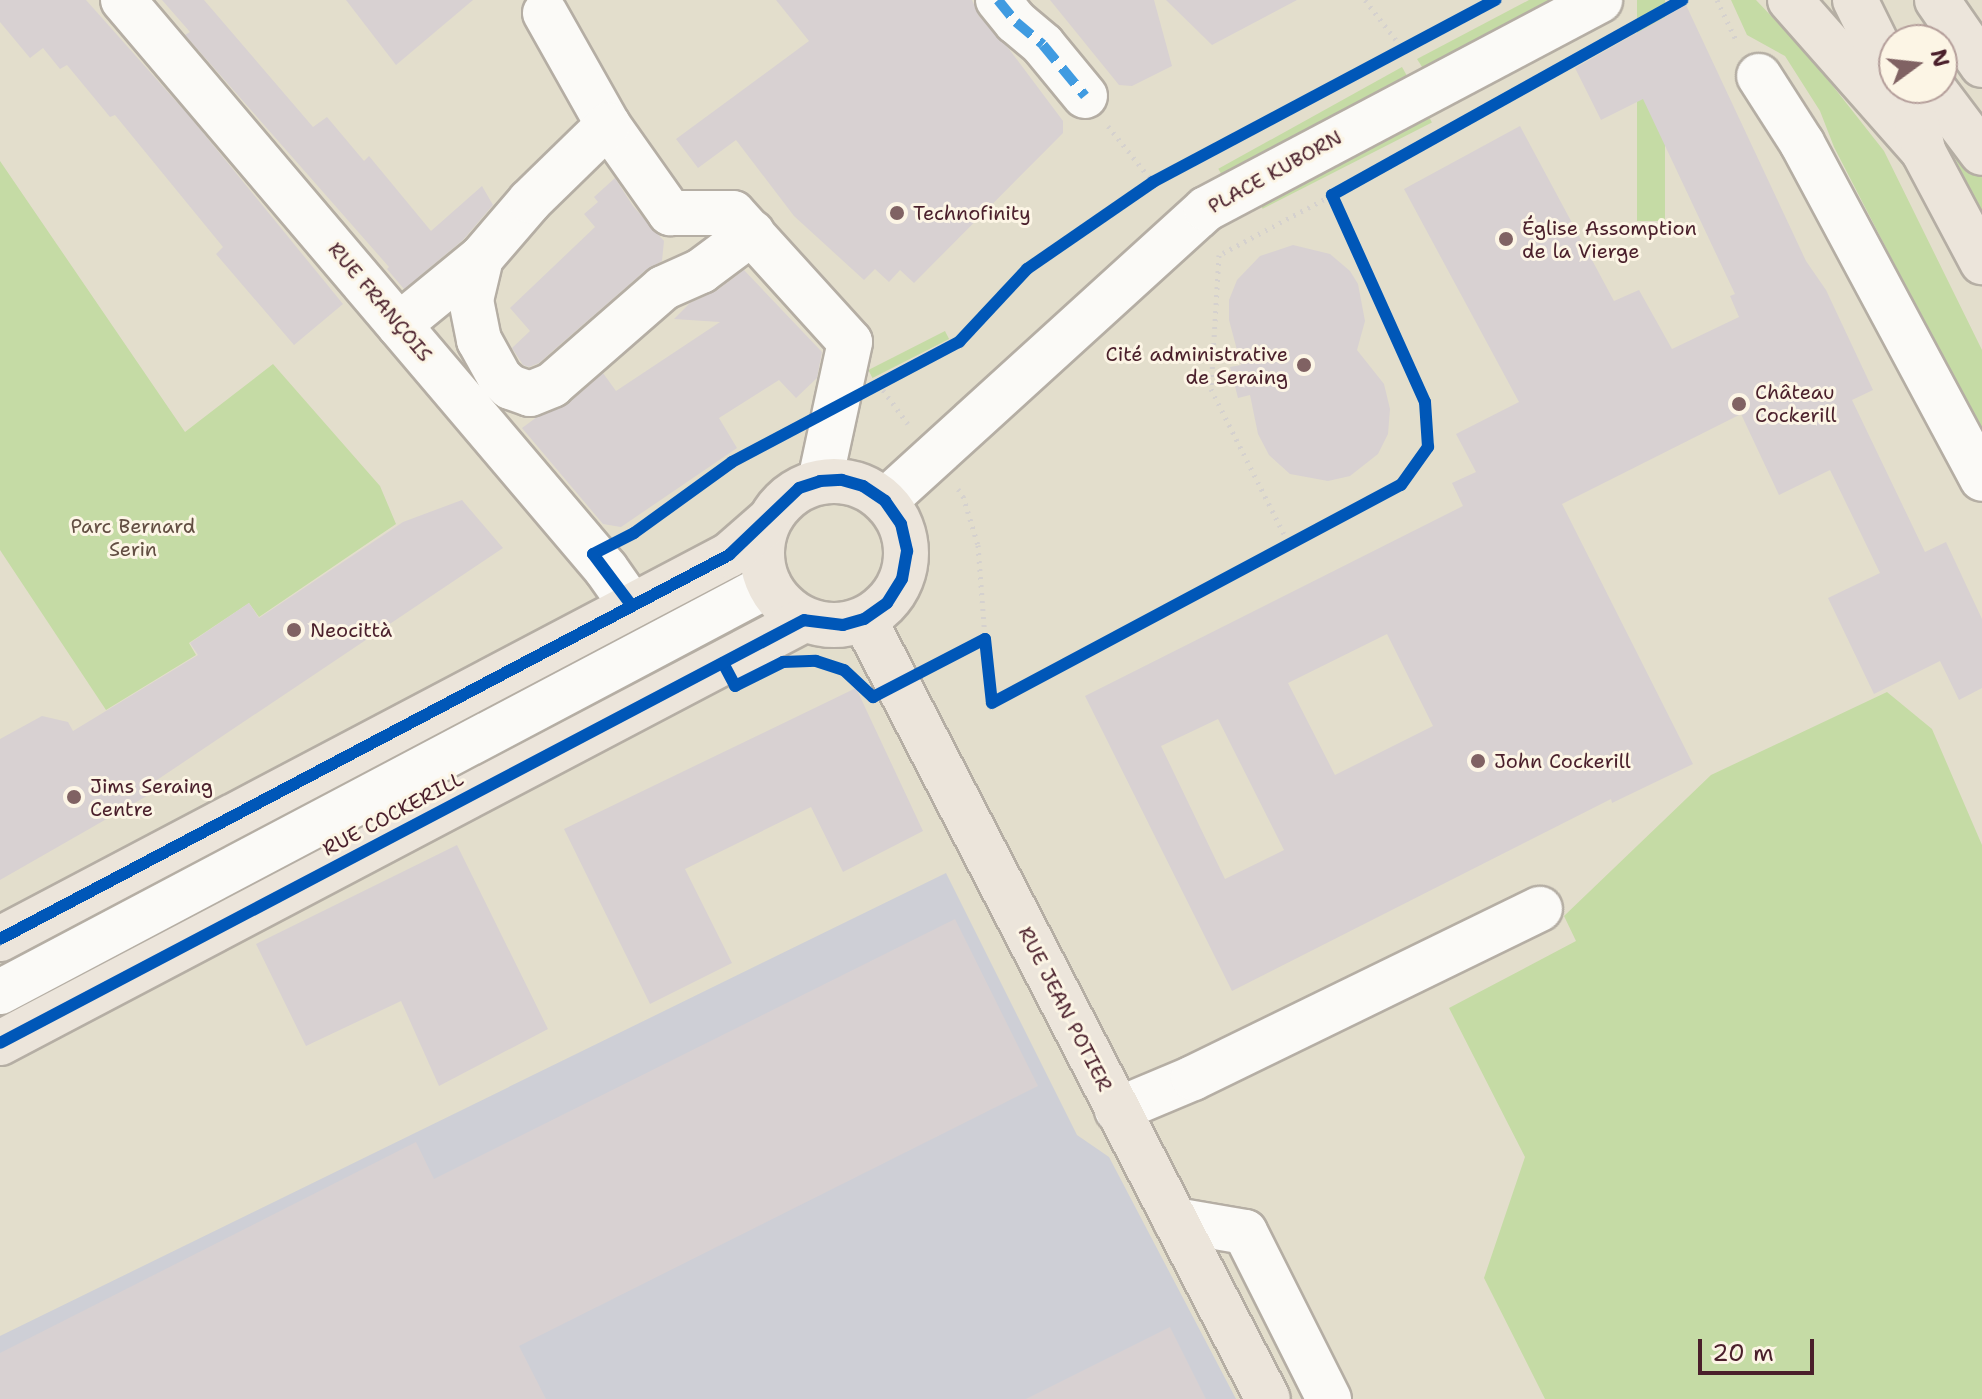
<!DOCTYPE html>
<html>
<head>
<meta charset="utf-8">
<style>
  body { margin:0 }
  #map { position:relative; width:1982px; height:1399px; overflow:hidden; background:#e3decc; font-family:"Shantell Sans",sans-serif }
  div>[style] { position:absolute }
  .industrial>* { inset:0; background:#cecfd6 }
  .green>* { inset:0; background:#c5dba5; transform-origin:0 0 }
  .building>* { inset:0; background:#d8d1d2 }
  .path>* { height:5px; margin-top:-2.5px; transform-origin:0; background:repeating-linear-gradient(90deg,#d5d1ce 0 2px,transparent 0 8px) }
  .roads { filter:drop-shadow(2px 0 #b5aea4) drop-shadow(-2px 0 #b5aea4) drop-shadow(0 2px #b5aea4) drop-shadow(0 -2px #b5aea4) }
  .minor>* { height:44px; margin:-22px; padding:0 22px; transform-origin:22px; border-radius:22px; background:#fbfaf7 }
  .major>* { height:44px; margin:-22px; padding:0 22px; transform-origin:22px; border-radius:22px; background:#ece5db }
  .major>.ring { margin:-22px; padding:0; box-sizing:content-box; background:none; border:44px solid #ece5db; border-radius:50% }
  .quiet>* { height:10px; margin-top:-5px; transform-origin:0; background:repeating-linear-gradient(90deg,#409be1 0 20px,transparent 0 30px) }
  .cycleway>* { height:12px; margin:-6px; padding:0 6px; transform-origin:6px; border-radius:6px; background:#0057b8 }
  .dots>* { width:22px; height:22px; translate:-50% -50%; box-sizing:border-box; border:4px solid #fcf5e5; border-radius:50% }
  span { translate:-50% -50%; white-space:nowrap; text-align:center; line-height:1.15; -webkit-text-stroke:6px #fcf5e5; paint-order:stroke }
  .street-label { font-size:20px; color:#4a1f2b }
  .poi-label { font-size:20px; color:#4a1f2b }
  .left { translate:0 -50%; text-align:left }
  .right { translate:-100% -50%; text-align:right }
  .park-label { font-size:20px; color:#624e42 }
  .north { position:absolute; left:1878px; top:24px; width:80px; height:80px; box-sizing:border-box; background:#fcf5e5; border:2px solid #b59f9b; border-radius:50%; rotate:75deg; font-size:22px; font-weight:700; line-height:32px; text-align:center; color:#4a1f2b }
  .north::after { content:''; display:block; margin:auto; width:28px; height:36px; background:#806263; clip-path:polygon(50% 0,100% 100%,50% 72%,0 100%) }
  .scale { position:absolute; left:1698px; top:1339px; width:116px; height:36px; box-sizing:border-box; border:4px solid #4a1f2b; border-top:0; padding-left:10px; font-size:24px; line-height:28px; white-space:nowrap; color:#4a1f2b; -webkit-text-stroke:6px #fcf5e5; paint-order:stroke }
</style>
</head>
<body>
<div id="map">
  <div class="industrial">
    <i style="clip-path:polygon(946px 873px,1077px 1135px,1109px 1157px,1236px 1399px,0 1399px,0 1336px)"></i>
  </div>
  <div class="green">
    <i style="clip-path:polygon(1529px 0,1556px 0,1424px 70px,1417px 59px)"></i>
    <i style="left:1637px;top:0;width:28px;height:221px"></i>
    <i style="clip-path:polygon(1731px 0,1756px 0,1810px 57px,1884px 151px,1982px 350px,1982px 434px,1834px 147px,1820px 111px,1785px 56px,1747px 35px)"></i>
    <i style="left:1402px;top:67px;width:13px;height:210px;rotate:61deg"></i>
    <i style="clip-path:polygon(1927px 101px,1982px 169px,1982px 214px)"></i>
    <i style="left:1426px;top:111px;width:13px;height:190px;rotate:63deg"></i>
    <i style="clip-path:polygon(0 161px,185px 432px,273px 364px,380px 486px,396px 524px,259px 617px,249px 603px,189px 643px,196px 655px,106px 710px,0 550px)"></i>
    <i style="left:945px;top:331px;width:9px;height:86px;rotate:63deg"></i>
    <i style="left:678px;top:598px;width:11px;height:732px;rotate:63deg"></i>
    <i style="left:701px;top:641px;width:11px;height:733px;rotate:63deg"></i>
    <i style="clip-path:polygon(1887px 692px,1932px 729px,1982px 845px,1982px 1399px,1545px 1399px,1484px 1278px,1525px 1157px,1449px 1008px,1576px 941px,1564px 916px,1711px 775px)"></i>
  </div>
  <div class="building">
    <i style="clip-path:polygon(0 0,86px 0,191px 118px,343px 304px,294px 345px,216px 254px,223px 247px,115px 115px,110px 117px,67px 65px,60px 69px,43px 48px,30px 58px,0 22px)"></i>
    <i style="clip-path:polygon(162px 0,204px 0,313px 127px,327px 117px,364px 161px,369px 156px,431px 231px,482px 186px,493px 205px,463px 240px,404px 289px,387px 269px,389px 267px,185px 35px,190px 32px)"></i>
    <i style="clip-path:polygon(346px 0,473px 0,396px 65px)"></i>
    <i style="clip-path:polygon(776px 0,972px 0,979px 16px,1009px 49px,1063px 121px,1063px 133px,914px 283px,900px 270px,889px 282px,875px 269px,864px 280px,794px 216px,736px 140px,698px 168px,676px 139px,809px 41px)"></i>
    <i style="clip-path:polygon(1050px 0,1154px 0,1172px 66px,1132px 86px,1119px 85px)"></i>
    <i style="clip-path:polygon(1166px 0,1297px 0,1212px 45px)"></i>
    <i style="clip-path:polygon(evenodd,1686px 5px,1806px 261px,1826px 290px,1873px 390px,1852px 400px,1925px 552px,1946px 542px,1982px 619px,1982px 688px,1959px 700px,1940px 661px,1874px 694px,1828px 598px,1880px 573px,1830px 470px,1779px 495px,1741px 414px,1562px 504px,1693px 764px,1612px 803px,1611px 799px,1232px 991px,1085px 696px,1463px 506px,1452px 483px,1476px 472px,1456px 434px,1519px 402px,1404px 189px,1520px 126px,1614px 301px,1639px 290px,1672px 349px,1739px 317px,1730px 296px,1735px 294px,1643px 99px,1601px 120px,1575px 68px,1686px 5px,1387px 634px,1433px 726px,1335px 775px,1288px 683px,1387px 634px,1686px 5px,1218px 719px,1284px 850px,1225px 879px,1161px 746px,1218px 719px)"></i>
    <i style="clip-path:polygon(615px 178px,633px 206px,664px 241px,662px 261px,647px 269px,539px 363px,529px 367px,523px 365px,512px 348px,530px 331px,510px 308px,595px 227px,584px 214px,598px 202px,594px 197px)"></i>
    <i style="clip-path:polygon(1293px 245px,1330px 254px,1350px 271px,1358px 284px,1365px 321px,1357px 350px,1384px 384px,1390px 409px,1388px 434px,1378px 454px,1350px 476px,1328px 481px,1290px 474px,1269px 455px,1258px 434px,1250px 395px,1238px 398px,1230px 367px,1241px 365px,1229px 320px,1229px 300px,1237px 280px,1260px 256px)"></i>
    <i style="clip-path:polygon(744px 270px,822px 352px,817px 378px,796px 398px,779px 380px,719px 418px,737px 448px,621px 527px,603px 524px,522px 428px,537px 417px,568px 404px,603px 373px,616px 391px,720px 322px,674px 319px,690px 303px,716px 291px)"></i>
    <i style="clip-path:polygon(462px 500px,503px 548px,148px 786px,152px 793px,0 880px,0 739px,42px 716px,68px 722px,73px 731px,198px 655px,190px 643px,249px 603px,259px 618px,403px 522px)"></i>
    <i style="clip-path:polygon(856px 688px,923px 831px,843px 872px,811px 807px,685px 869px,732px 963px,650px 1004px,564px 829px)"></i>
    <i style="clip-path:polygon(457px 845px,548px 1029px,439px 1086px,401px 1001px,306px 1046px,256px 944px)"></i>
    <i style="clip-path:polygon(955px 919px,1038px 1086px,519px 1346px,546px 1399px,0 1399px,0 1353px,416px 1142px,434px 1179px)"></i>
    <i style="clip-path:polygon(1170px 1327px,1206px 1399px,1026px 1399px)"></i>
  </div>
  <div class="path">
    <i style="left:1365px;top:0;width:62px;rotate:52.2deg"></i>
    <i style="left:1717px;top:0;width:47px;rotate:64.5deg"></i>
    <i style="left:1108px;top:126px;width:72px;rotate:51.2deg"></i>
    <i style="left:1223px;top:253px;width:123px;rotate:-28deg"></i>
    <i style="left:1219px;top:255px;width:134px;rotate:93.4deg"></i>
    <i style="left:1211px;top:389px;width:174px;rotate:63.3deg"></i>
    <i style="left:883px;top:390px;width:42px;rotate:53.7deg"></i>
    <i style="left:958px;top:489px;width:9px;rotate:54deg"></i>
    <i style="left:963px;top:496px;width:51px;rotate:73deg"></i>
    <i style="left:978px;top:545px;width:94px;rotate:85.7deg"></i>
  </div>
  <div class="roads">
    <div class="minor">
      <i style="left:123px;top:0;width:746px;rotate:49.67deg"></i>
      <i style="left:606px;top:569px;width:45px;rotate:54.9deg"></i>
      <i style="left:998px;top:0;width:28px;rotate:51deg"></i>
      <i style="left:1016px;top:22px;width:35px;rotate:40deg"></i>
      <i style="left:1043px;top:45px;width:66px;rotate:50.5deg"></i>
      <i style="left:545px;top:13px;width:129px;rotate:60.6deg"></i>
      <i style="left:608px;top:125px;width:108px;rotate:54.8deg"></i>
      <i style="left:670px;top:213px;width:63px"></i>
      <i style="left:733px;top:213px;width:174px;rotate:47.8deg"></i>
      <i style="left:850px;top:342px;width:142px;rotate:102.2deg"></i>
      <i style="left:1759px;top:76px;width:80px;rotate:57.3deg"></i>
      <i style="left:1802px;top:143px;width:381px;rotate:61.8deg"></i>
      <i style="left:481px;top:258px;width:43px;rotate:103.4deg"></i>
      <i style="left:471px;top:300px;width:41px;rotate:78.7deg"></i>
      <i style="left:479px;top:340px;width:43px;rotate:61.1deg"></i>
      <i style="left:500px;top:378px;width:13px;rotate:42deg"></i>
      <i style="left:510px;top:387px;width:21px;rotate:19deg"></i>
      <i style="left:530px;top:394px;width:24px;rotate:-22deg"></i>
      <i style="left:552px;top:385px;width:147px;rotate:-41.1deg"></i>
      <i style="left:663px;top:288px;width:42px;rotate:-24.1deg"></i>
      <i style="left:701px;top:271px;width:64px;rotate:-36.7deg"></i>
      <i style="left:399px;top:325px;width:106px;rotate:-39.3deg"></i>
      <i style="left:481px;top:258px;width:75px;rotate:-49.3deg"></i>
      <i style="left:530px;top:201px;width:109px;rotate:-44.3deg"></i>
      <i style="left:885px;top:501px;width:434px;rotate:-42.3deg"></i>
      <i style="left:1206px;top:209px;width:446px;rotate:-27.9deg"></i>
      <i style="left:0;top:992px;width:870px;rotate:-27.89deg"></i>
      <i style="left:1117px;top:1110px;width:82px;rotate:-22.8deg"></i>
      <i style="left:1193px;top:1078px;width:386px;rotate:-26deg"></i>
      <i style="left:1175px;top:1220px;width:71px;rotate:9.7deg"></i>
      <i style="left:1245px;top:1232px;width:187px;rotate:63.3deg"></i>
    </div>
    <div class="major">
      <i style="left:1790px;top:0;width:201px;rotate:48.6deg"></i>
      <i style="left:1855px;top:0;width:88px;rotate:63.7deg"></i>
      <i style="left:1937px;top:0;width:79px;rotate:55.3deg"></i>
      <i style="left:1933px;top:88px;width:81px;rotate:53deg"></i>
      <i style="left:1917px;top:124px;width:28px;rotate:77deg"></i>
      <i style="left:1923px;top:151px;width:126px;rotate:62deg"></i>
      <i class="ring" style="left:762px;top:481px;width:100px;height:100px"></i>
      <i style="left:864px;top:619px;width:878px;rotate:62.62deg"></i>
      <i style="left:0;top:939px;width:824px;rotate:-27.78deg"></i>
      <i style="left:729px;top:555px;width:52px;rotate:-41.1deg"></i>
      <i style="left:0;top:1043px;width:908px;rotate:-27.75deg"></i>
    </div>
  </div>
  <div class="quiet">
    <i style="left:998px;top:0;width:28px;rotate:51deg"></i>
    <i style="left:1016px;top:22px;width:35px;rotate:40deg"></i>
    <i style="left:1043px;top:45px;width:66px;rotate:50.5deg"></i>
  </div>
  <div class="cycleway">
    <i style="left:632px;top:606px;width:65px;rotate:-126.9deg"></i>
    <i style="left:593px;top:554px;width:46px;rotate:-27.1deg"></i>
    <i style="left:634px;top:533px;width:121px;rotate:-35.9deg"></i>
    <i style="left:732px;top:462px;width:257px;rotate:-27.9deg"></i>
    <i style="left:959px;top:342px;width:100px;rotate:-47deg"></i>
    <i style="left:1027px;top:269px;width:153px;rotate:-34.6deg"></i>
    <i style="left:1153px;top:182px;width:388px;rotate:-28deg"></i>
    <i style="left:723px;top:663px;width:26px;rotate:62deg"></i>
    <i style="left:735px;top:686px;width:54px;rotate:-26.6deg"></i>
    <i style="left:783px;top:662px;width:33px;rotate:-2deg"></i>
    <i style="left:816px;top:661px;width:29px;rotate:18deg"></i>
    <i style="left:844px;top:670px;width:40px;rotate:43deg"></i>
    <i style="left:873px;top:697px;width:126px;rotate:-27.4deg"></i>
    <i style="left:985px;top:639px;width:64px;rotate:83.8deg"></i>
    <i style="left:992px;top:703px;width:463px;rotate:-28.1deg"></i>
    <i style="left:1401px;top:485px;width:47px;rotate:-54.6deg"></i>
    <i style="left:1428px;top:447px;width:45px;rotate:-93.8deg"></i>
    <i style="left:1425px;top:402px;width:227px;rotate:-114.2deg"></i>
    <i style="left:1332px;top:195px;width:401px;rotate:-29.1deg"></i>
    <i style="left:0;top:939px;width:824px;rotate:-27.78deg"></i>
    <i style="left:729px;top:555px;width:97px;rotate:-43.7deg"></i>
    <i style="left:799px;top:488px;width:22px;rotate:-18deg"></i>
    <i style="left:820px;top:481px;width:22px;rotate:-3deg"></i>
    <i style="left:842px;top:480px;width:22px;rotate:16deg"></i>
    <i style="left:863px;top:486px;width:27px;rotate:34deg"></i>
    <i style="left:885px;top:501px;width:28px;rotate:55deg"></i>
    <i style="left:901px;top:524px;width:28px;rotate:77deg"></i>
    <i style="left:907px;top:551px;width:28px;rotate:100deg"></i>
    <i style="left:902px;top:579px;width:28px;rotate:122deg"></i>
    <i style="left:887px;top:603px;width:28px;rotate:145deg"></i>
    <i style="left:864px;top:619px;width:22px;rotate:164deg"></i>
    <i style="left:843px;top:625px;width:39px;rotate:-173deg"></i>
    <i style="left:804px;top:620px;width:908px;rotate:152.25deg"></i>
  </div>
  <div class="dots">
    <i style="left:897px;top:213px;background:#806263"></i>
    <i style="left:1506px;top:239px;background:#806263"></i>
    <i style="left:1304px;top:365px;background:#806263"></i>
    <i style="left:1739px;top:404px;background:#806263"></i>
    <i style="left:294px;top:630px;background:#806263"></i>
    <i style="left:1478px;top:761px;background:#806263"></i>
    <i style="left:74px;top:797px;background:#806263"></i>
  </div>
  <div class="street-label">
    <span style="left:1275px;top:172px;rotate:-29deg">PLACE KUBORN</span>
    <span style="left:380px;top:302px;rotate:50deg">RUE FRANÇOIS</span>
    <span style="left:393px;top:814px;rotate:-28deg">RUE COCKERILL</span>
    <span style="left:1065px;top:1009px;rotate:63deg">RUE JEAN POTIER</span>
  </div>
  <div class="poi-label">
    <span class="left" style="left:913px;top:213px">Technofinity</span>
    <span class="left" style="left:1522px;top:240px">Église Assomption<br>de la Vierge</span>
    <span class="right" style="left:1288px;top:366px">Cité administrative<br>de Seraing</span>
    <span class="left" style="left:1755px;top:404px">Château<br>Cockerill</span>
    <span class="left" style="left:310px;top:630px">Neocittà</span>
    <span class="left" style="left:1494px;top:761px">John Cockerill</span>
    <span class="left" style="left:90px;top:798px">Jims Seraing<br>Centre</span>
  </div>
  <div class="park-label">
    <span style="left:133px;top:538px">Parc Bernard<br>Serin</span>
  </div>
  <div class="north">N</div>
  <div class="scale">20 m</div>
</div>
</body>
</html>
